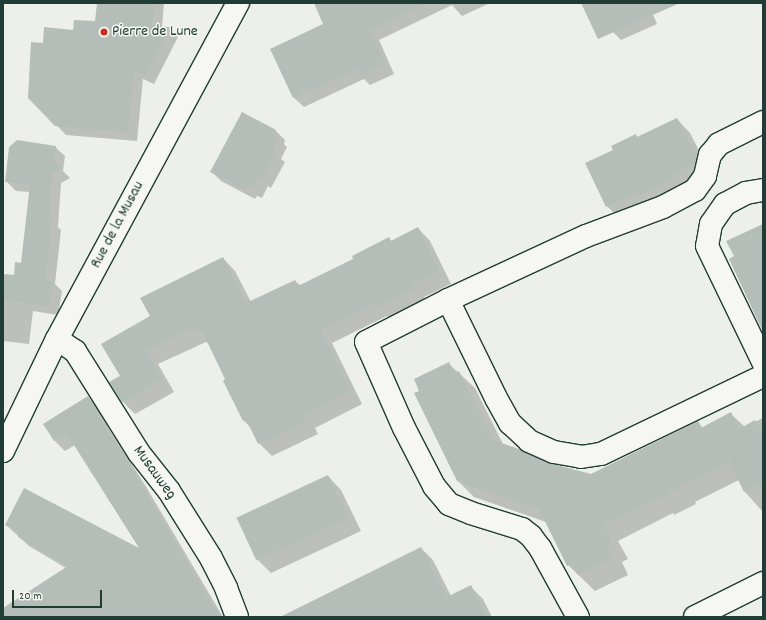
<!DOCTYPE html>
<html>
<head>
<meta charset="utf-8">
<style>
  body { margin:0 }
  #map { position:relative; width:766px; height:620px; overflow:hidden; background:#edefea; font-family:Dekko,sans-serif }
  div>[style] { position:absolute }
  .shadow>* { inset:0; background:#0003 }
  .building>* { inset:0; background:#b4bdb8; transform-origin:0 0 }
  .roads { filter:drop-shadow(1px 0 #1f3d34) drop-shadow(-1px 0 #1f3d34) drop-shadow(0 1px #1f3d34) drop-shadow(0 -1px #1f3d34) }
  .minor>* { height:22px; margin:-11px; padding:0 11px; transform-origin:11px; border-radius:11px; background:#f6f6f2 }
  .dots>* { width:11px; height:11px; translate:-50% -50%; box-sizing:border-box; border:2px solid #f6f6f2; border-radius:50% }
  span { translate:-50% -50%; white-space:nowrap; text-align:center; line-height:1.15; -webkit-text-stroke:3px #f6f6f2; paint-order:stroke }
  .poi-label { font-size:16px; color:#1f3d34 }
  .left { translate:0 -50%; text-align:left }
  .street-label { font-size:16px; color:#1f3d34 }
  .frame { position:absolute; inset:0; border:4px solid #1f3d34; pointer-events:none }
  .scale { position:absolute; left:12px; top:590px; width:90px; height:18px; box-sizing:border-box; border:2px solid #1f3d34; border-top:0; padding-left:5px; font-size:12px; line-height:14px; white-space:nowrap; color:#1f3d34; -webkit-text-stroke:3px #f6f6f2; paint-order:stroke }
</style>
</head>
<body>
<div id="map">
  <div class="shadow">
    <i style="clip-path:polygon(98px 3px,164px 3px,162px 27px,169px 28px,178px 37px,154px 84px,143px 79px,137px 141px,66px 135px,29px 97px,44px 44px,96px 22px)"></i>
    <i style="clip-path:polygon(315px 3px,490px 3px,462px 16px,452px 5px,379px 40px,394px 74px,370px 85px,364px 79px,304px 107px,294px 98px,272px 49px,325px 24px)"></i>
    <i style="clip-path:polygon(600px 3px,648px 3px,657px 24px,621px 40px,613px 32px)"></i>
    <i style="clip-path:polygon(243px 114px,276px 131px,285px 140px,284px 144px,287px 147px,281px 159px,285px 162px,271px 188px,268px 186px,262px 198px,257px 196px,255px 199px,221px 181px,212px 172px)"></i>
    <i style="clip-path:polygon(677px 119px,690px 133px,710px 172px,621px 220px,607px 206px,614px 150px,636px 135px,638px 138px)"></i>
    <i style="clip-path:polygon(55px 147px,65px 156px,63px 171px,70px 178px,61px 183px,58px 227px,61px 230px,55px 284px,62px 291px,58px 315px,33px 311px,29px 344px,3px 341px,3px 275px,14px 276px,22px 264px,30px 192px,16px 191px,6px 181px)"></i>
    <i style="clip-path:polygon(418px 228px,430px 241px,451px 284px,424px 297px,426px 301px,391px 319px,387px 316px,332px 343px,362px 404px,315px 428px,318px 434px,272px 456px,259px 443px,251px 428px,243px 420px,227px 379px,210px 345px,206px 342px,158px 364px,174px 392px,135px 414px,123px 402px,121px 376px,151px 317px,223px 258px,235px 271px,251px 302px,295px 281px,301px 286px,355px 260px,389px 239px,392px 241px)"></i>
    <i style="clip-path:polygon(448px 363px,475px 388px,503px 444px,549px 464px,591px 475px,698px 422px,703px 428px,731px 414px,745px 427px,763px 418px,763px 512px,745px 492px,739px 480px,695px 502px,696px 504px,674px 515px,673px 513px,618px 541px,628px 559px,622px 562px,628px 575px,595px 591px,568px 565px,546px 522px,474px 497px,458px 481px,421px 391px)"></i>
    <i style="clip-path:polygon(88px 397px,98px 407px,109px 425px,107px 426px,145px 485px,223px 617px,19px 617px,66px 568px,29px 546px,6px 525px,142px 550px,75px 445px,65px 451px,55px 441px,45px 424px)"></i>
    <i style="clip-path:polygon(328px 476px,341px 490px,361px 531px,271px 573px,257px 559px)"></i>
    <i style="clip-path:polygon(421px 548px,433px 560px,451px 596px,471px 587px,483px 599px,492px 617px,318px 617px)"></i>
  </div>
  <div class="building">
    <i style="clip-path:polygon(97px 3px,154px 3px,152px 26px,170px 27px,145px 76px,134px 70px,128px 132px,55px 126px,28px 98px,31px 42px,43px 43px,44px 27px,73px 30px,74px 20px,95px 21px)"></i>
    <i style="clip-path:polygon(314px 3px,427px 3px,370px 31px,385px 65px,360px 76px,357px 69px,293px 98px,270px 49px,323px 24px)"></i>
    <i style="clip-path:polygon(581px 3px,680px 3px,598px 39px)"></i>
    <i style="clip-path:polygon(242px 112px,276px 130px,274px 134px,278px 137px,272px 149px,276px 152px,261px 179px,258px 177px,252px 189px,247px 187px,245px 190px,210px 172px)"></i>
    <i style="clip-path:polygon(677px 118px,697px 158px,695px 163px,670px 175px,673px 180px,636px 197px,634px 193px,606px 207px,585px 163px,613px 150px,611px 146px,636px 134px,637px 137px)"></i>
    <i style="clip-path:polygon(17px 140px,56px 146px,54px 161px,61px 168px,52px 174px,49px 219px,52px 220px,45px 280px,53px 281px,49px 306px,3px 300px,3px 274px,14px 275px,15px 262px,21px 263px,30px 184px,5px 182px,9px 147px)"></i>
    <i style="clip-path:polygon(763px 224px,763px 332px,729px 259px,734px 256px,726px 241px)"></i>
    <i style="clip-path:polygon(418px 227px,439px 271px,412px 284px,414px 288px,396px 297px,377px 307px,375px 303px,320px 330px,350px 391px,303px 415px,306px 421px,258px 444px,246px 419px,243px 421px,223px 381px,225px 379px,202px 331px,196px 333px,194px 328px,146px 351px,162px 379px,122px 402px,109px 382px,120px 376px,101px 344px,150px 316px,140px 298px,223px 257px,246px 303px,295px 280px,298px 286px,353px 259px,352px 256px,389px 237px,391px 241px)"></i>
    <i style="clip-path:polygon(449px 362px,455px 374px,459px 371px,493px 440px,519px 449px,549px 463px,591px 474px,698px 421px,701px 428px,731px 412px,739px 429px,755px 420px,763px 436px,763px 483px,744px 492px,729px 461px,679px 486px,681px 488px,658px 500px,657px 497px,603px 524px,612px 543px,606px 546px,613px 558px,578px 575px,572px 563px,567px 566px,539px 509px,457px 481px,414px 393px,419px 391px,414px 379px)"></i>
    <i style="clip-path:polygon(88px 396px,100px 415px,98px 416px,135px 474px,219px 617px,3px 617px,3px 608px,68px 566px,18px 537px,20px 533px,5px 525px,24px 488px,139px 548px,67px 434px,54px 441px,43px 424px)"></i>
    <i style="left:328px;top:475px;width:47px;height:101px;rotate:65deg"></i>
    <i style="clip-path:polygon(421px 547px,447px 597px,471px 585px,487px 617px,280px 617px)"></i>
  </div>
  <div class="roads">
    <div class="minor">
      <i style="left:763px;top:190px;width:17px;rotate:170deg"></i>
      <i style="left:746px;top:193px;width:24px;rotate:152deg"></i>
      <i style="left:725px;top:204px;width:24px;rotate:125deg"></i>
      <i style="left:711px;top:224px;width:22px;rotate:100deg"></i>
      <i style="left:707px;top:246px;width:129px;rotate:64.2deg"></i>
      <i style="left:448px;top:300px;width:109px;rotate:63.9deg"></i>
      <i style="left:496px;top:398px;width:29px;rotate:61deg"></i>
      <i style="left:510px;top:423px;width:26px;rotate:43deg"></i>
      <i style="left:529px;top:441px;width:27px;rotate:24deg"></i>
      <i style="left:554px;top:452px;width:27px;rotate:10deg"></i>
      <i style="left:581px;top:457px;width:20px;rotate:-9deg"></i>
      <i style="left:601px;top:454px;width:180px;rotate:-25.7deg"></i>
      <i style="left:57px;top:339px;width:22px;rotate:34deg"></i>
      <i style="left:75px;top:351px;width:120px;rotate:57.9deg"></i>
      <i style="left:139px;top:453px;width:48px;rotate:51.7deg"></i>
      <i style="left:169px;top:491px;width:79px;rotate:57.9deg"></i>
      <i style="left:211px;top:558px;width:34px;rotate:63deg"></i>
      <i style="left:226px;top:588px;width:31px;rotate:69deg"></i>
      <i style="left:3px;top:451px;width:124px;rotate:-64.3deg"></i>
      <i style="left:57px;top:339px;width:382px;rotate:-61.7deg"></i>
      <i style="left:578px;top:617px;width:79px;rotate:-118.8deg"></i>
      <i style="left:540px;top:548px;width:15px;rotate:-127deg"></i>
      <i style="left:531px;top:536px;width:11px;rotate:-142deg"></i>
      <i style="left:522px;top:529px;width:53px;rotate:-162.6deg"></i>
      <i style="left:471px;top:513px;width:24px;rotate:-158deg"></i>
      <i style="left:449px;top:504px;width:23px;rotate:-130deg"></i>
      <i style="left:434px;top:486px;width:65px;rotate:-117.3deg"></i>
      <i style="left:404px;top:428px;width:94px;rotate:-113.8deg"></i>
      <i style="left:366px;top:342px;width:92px;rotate:-27.1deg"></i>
      <i style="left:448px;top:300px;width:152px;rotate:-24.9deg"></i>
      <i style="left:586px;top:236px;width:82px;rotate:-20.6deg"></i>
      <i style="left:663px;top:207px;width:36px;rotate:-28deg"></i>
      <i style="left:695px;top:190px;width:17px;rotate:-54deg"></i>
      <i style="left:705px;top:176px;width:22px;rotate:-77deg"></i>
      <i style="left:710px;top:155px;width:14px;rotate:-51deg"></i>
      <i style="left:719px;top:144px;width:49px;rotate:-26.6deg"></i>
      <i style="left:695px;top:617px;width:76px;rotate:-26.6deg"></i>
    </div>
  </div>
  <div class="dots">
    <i style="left:104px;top:32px;background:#c8321e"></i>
  </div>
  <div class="poi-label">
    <span class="left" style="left:112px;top:32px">Pierre de Lune</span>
  </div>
  <div class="street-label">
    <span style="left:118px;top:225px;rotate:-62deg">Rue de la Musau</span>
    <span style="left:154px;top:473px;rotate:54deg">Musauweg</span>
  </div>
  <div class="frame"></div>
  <div class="scale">20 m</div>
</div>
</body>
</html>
